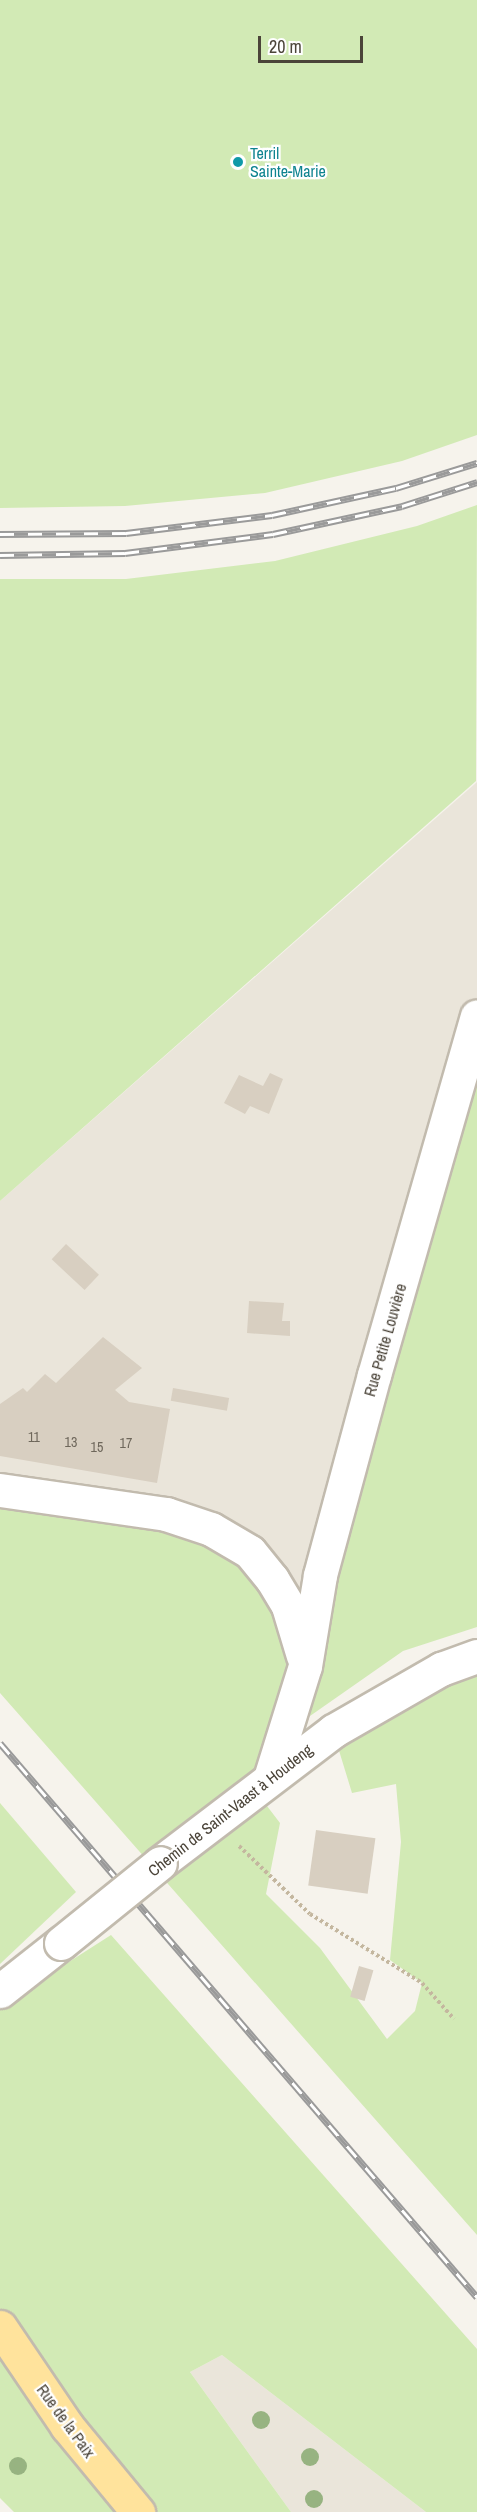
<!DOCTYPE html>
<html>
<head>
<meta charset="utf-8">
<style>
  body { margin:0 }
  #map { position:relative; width:477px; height:2512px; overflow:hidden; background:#f6f3ec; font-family:"Archivo Narrow",sans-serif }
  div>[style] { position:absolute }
  .residential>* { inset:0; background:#eae5da }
  .green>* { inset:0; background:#d2eab5 }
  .building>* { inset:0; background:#d8cfc1; transform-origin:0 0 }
  .path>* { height:4px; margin-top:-2px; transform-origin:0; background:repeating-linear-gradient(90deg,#c4b79f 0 3px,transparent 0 6px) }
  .roads { filter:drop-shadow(2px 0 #c2bbae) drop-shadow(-2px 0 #c2bbae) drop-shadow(0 2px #c2bbae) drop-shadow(0 -2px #c2bbae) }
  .minor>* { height:33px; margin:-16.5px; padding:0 16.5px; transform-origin:16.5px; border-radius:16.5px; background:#fff }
  .major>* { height:33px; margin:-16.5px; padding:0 16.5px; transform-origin:16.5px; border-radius:16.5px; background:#ffe39c }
  .rail>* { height:7px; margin-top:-3.5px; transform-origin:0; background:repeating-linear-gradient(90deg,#fff 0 14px,#9a9a9a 0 28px); box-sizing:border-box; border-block:2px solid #9a9a9a }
  .bridges { filter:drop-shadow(2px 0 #c2bbae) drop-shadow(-2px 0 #c2bbae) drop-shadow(0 2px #c2bbae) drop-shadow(0 -2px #c2bbae) }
  .minor-bridge>* { height:33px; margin:-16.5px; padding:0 16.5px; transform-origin:16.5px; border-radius:16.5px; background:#fff }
  .trees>* { width:18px; height:18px; margin:-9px; border-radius:50%; background:#97b381 }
  .dots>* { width:16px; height:16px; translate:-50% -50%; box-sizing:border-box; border:3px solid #fff; border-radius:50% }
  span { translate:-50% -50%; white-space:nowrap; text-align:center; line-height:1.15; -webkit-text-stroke:4.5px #fff; paint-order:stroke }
  .number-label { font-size:14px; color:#6e675b }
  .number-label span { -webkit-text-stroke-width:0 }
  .culture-label { font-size:16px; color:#0d838f }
  .left { translate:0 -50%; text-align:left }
  .street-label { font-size:16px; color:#4b4439 }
  .scale { position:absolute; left:258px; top:36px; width:105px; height:27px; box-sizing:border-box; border:3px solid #4b4439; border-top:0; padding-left:8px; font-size:18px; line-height:21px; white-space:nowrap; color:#4b4439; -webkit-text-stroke:4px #fff; paint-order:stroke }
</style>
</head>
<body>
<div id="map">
  <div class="residential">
    <i style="clip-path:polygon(477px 782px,477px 1016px,305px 1666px,0 1490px,0 1201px)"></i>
    <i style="clip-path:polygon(222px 2355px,426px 2512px,291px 2512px,190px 2372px)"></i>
  </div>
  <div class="green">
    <i style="clip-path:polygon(0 0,477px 0,477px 435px,402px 461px,265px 493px,125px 506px,0 508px)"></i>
    <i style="clip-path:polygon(477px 505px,476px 781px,0 1201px,0 579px,126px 579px,275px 561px,417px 526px)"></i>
    <i style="clip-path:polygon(477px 1037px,477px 1627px,403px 1651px,310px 1716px,314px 1649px)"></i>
    <i style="clip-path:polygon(0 1490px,166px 1514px,250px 1552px,305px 1666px,254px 1789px,280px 1823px,266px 1894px,320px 1948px,387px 2039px,415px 2011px,422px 1983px,390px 1960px,401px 1842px,396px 1784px,352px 1793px,333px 1731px,477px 1656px,477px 2235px,0 1693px)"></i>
    <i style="clip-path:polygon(0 1803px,76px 1892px,0 1964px)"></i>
    <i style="clip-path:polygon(111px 1935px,477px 2349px,477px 2512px,426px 2512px,222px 2355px,190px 2372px,291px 2512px,14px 2512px,0 2498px,0 2006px)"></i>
  </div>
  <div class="building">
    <i style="clip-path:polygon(270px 1073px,283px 1079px,269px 1114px,250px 1106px,245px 1114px,224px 1103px,239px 1075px,263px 1086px)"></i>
    <i style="left:66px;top:1244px;width:45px;height:21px;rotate:43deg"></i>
    <i style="clip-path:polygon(249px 1301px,284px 1303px,282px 1321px,290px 1321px,290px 1336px,247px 1333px)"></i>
    <i style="clip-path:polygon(103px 1337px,142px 1368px,115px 1390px,129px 1402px,170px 1409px,157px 1483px,0 1456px,0 1404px,23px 1388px,27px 1392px,45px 1374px,56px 1383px)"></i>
    <i style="left:173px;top:1388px;width:57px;height:13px;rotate:10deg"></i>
    <i style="left:316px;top:1830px;width:60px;height:56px;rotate:8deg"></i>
    <i style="left:359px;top:1966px;width:15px;height:32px;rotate:16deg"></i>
  </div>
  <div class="path">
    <i style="left:239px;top:1846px;width:98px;rotate:43.8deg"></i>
    <i style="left:310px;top:1914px;width:132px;rotate:31.6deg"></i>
    <i style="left:422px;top:1983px;width:48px;rotate:48.4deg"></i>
  </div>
  <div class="roads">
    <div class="minor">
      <i style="left:0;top:1490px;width:168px;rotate:8.2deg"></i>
      <i style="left:166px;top:1514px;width:47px;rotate:18.4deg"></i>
      <i style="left:211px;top:1529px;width:45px;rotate:30.5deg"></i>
      <i style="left:250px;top:1552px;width:35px;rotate:51deg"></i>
      <i style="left:272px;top:1579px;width:31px;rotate:59deg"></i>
      <i style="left:288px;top:1606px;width:52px;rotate:73.3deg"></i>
      <i style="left:271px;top:1775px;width:114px;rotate:-72.7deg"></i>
      <i style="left:305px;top:1666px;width:92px;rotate:-80.6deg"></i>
      <i style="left:320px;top:1575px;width:207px;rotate:-74.9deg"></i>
      <i style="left:374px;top:1375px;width:373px;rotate:-74deg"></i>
      <i style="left:160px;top:1863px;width:218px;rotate:-37.3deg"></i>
      <i style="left:333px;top:1731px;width:125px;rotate:-29.9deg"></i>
      <i style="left:441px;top:1669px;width:38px;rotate:-20deg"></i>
      <i style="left:0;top:1991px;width:78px;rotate:-38.2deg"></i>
    </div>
    <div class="major">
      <i style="left:0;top:2327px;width:120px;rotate:55.9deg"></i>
      <i style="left:67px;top:2426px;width:112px;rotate:50.5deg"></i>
    </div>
  </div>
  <div class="rail">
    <i style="left:0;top:534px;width:126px;rotate:-0.5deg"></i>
    <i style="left:126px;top:533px;width:147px;rotate:-7deg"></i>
    <i style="left:272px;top:515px;width:127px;rotate:-12.3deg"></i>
    <i style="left:396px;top:488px;width:85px;rotate:-17.2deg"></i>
    <i style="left:0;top:555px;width:125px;rotate:-0.9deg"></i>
    <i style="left:125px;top:553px;width:149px;rotate:-7.3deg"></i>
    <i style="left:273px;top:534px;width:132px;rotate:-12.2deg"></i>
    <i style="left:402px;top:506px;width:79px;rotate:-17.7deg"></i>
    <i style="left:0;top:1743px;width:731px;rotate:49.27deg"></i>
  </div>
  <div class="bridges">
    <div class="minor-bridge">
      <i style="left:61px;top:1943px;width:127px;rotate:-38.9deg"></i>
    </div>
  </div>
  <div class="trees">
    <i style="left:261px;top:2420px"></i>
    <i style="left:310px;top:2457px"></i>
    <i style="left:18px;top:2466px"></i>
    <i style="left:314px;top:2499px"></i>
  </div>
  <div class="dots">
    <i style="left:238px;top:162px;background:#0f9aa8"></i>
  </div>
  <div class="number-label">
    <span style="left:34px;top:1437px">11</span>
    <span style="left:71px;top:1442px">13</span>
    <span style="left:126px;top:1443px">17</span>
    <span style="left:97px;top:1447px">15</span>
  </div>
  <div class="culture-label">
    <span class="left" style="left:250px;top:162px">Terril<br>Sainte-Marie</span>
  </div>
  <div class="street-label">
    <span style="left:385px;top:1340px;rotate:-74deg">Rue Petite Louvière</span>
    <span style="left:230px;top:1810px;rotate:-38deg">Chemin de Saint-Vaast à Houdeng</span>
    <span style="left:66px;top:2421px;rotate:54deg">Rue de la Paix</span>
  </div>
  <div class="scale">20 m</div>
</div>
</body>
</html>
